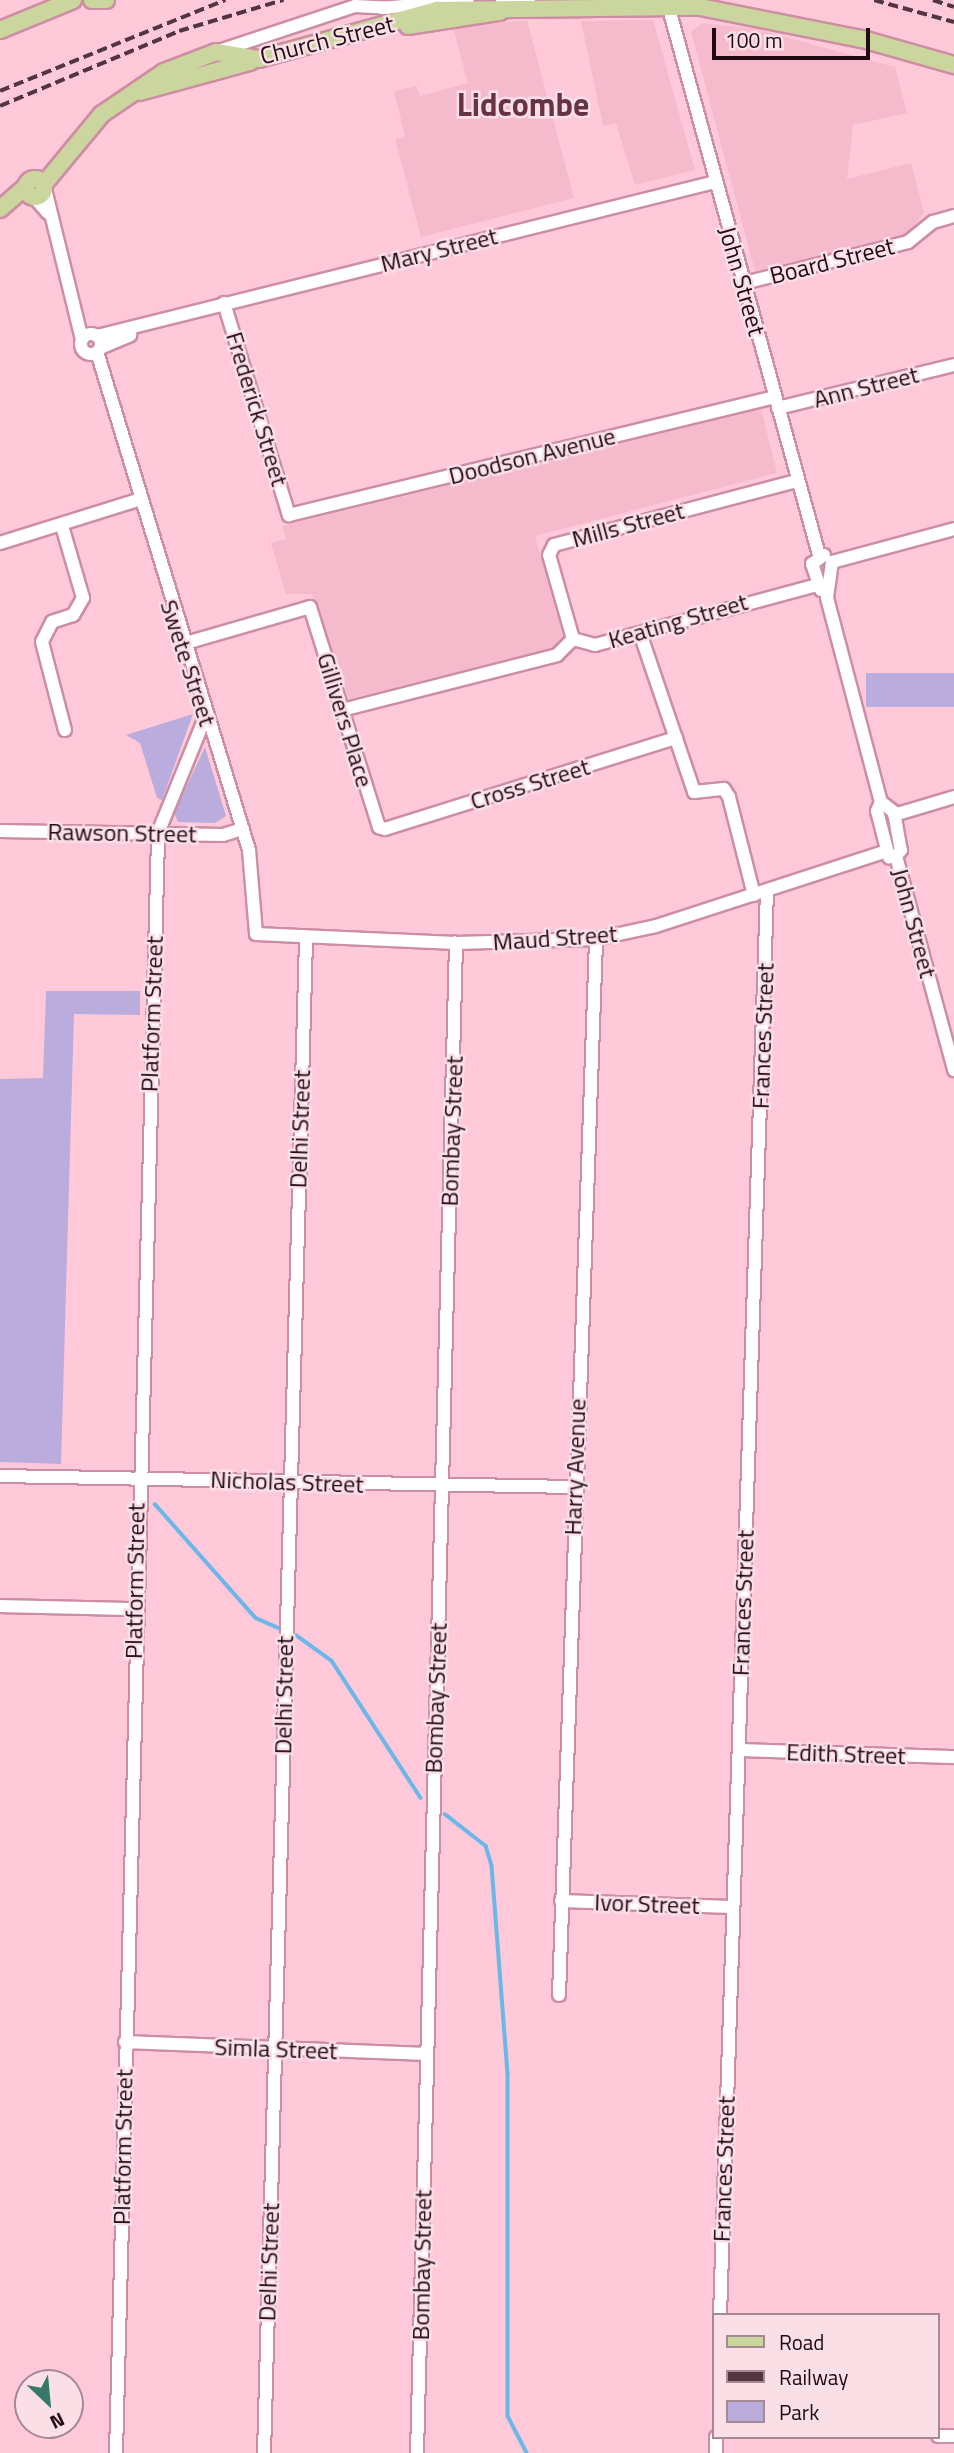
<!DOCTYPE html>
<html>
<head>
<meta charset="utf-8">
<style>
  body { margin:0 }
  #map { position:relative; width:954px; height:2453px; overflow:hidden; background:#ffc9d9; font-family:"Titillium Web",sans-serif }
  div>[style] { position:absolute }
  .built>* { inset:0; background:#f6bacd }
  .green>* { inset:0; background:#bbacde; transform-origin:0 0 }
  .stream>* { height:3.5px; margin:-1.75px; padding:0 1.75px; transform-origin:1.75px; border-radius:1.75px; background:#6bb7e8 }
  .roads { filter:drop-shadow(2px 0 #cd8da2) drop-shadow(-2px 0 #cd8da2) drop-shadow(0 2px #cd8da2) drop-shadow(0 -2px #cd8da2) }
  .minor>* { height:12px; margin:-6px; padding:0 6px; transform-origin:6px; border-radius:6px; background:#fff }
  .minor>.ring { margin:-6px; padding:0; box-sizing:content-box; background:none; border:12px solid #fff; border-radius:50% }
  .major>* { height:16px; margin:-8px; padding:0 8px; transform-origin:8px; border-radius:8px; background:#cbd69e }
  .major>.ring { margin:-8px; padding:0; box-sizing:content-box; background:none; border:16px solid #cbd69e; border-radius:50% }
  .rail>* { height:3.5px; margin-top:-1.75px; transform-origin:0; background:repeating-linear-gradient(90deg,#533540 0 10px,transparent 0 15px) }
  span { translate:-50% -50%; white-space:nowrap; text-align:center; line-height:1.15; -webkit-text-stroke:5px #fbdfe7; paint-order:stroke }
  .street-label { font-size:24px; color:#210a13 }
  .district-label { font-size:32px; color:#683246; font-weight:700 }
  .legend { position:absolute; left:712px; top:2313px; width:228px; height:126px; box-sizing:border-box; background:#fbdfe7; border:2px solid #a48a92; margin:0; padding:9px 12px; list-style:none; font-size:21px; color:#210a13 }
  .legend li { display:flex; align-items:center; gap:14px; height:35px }
  .legend b { width:35px; border:2px solid #a48a92 }
  .north { position:absolute; left:14px; top:2369px; width:70px; height:70px; box-sizing:border-box; background:#fbdfe7; border:2px solid #a48a92; border-radius:50%; rotate:154deg; font-size:19px; font-weight:700; line-height:28px; text-align:center; color:#210a13 }
  .north::after { content:''; display:block; margin:auto; width:24px; height:32px; background:#35796b; clip-path:polygon(50% 0,100% 100%,50% 72%,0 100%) }
  .scale { position:absolute; left:712px; top:28px; width:158px; height:32px; box-sizing:border-box; border:4px solid #210a13; border-top:0; padding-left:9px; font-size:21px; line-height:24px; white-space:nowrap; color:#210a13; -webkit-text-stroke:5px #fbdfe7; paint-order:stroke }
</style>
</head>
<body>
<div id="map">
  <div class="built">
    <i style="clip-path:polygon(527px 20px,574px 198px,421px 237px,395px 139px,405px 136px,394px 91px,416px 86px,420px 96px,468px 83px,453px 28px)"></i>
    <i style="clip-path:polygon(653px 20px,695px 170px,635px 185px,616px 123px,603px 126px,581px 21px)"></i>
    <i style="clip-path:polygon(702px 23px,757px 29px,895px 67px,907px 113px,853px 125px,847px 179px,911px 163px,924px 212px,907px 236px,755px 271px,691px 32px)"></i>
    <i style="clip-path:polygon(761px 409px,777px 473px,535px 536px,563px 637px,558px 646px,349px 699px,312px 594px,286px 594px,271px 543px,286px 539px,282px 526px)"></i>
  </div>
  <div class="green">
    <i style="left:954px;top:673px;width:34px;height:88px;rotate:90deg"></i>
    <i style="clip-path:polygon(193px 714px,162px 800px,157px 798px,140px 743px,126px 735px)"></i>
    <i style="clip-path:polygon(205px 747px,226px 816px,215px 823px,178px 822px,174px 813px)"></i>
    <i style="clip-path:polygon(46px 991px,140px 991px,140px 1015px,74px 1014px,61px 1464px,0 1462px,0 1079px,43px 1078px)"></i>
  </div>
  <div class="stream">
    <i style="left:155px;top:1504px;width:152px;rotate:48.5deg"></i>
    <i style="left:256px;top:1618px;width:24px;rotate:24deg"></i>
    <i style="left:296px;top:1635px;width:44px;rotate:35.8deg"></i>
    <i style="left:332px;top:1661px;width:163px;rotate:57deg"></i>
    <i style="left:445px;top:1814px;width:52px;rotate:38deg"></i>
    <i style="left:486px;top:1846px;width:21px;rotate:73deg"></i>
    <i style="left:492px;top:1866px;width:209px;rotate:85.6deg"></i>
    <i style="left:508px;top:2074px;width:342px;rotate:90deg"></i>
    <i style="left:508px;top:2416px;width:42px;rotate:62.8deg"></i>
  </div>
  <div class="roads">
    <div class="minor">
      <i style="left:502px;top:0;width:28px;rotate:8deg"></i>
      <i style="left:668px;top:5px;width:570px;rotate:74.65deg"></i>
      <i style="left:355px;top:6px;width:33px;rotate:3deg"></i>
      <i style="left:382px;top:8px;width:86px;rotate:-5.3deg"></i>
      <i style="left:213px;top:53px;width:150px;rotate:-18.3deg"></i>
      <i style="left:45px;top:189px;width:155px;rotate:76.2deg"></i>
      <i style="left:34px;top:197px;width:21px;rotate:49deg"></i>
      <i style="left:744px;top:283px;width:169px;rotate:-14deg"></i>
      <i style="left:908px;top:242px;width:32px;rotate:-39deg"></i>
      <i style="left:933px;top:222px;width:22px;rotate:-16deg"></i>
      <i style="left:224px;top:303px;width:222px;rotate:73deg"></i>
      <i style="left:289px;top:515px;width:500px;rotate:-13.65deg"></i>
      <i class="ring" style="left:81px;top:334px;width:8px;height:8px"></i>
      <i style="left:97px;top:336px;width:637px;rotate:-13.99deg"></i>
      <i style="left:100px;top:348px;width:33px;rotate:-23deg"></i>
      <i style="left:97px;top:352px;width:521px;rotate:73.03deg"></i>
      <i style="left:249px;top:850px;width:84px;rotate:85.2deg"></i>
      <i style="left:256px;top:934px;width:200px;rotate:2.6deg"></i>
      <i style="left:456px;top:943px;width:140px;rotate:-1.6deg"></i>
      <i style="left:596px;top:939px;width:61px;rotate:-12.2deg"></i>
      <i style="left:656px;top:926px;width:240px;rotate:-18deg"></i>
      <i style="left:778px;top:408px;width:181px;rotate:-13.7deg"></i>
      <i style="left:62px;top:526px;width:75px;rotate:73.7deg"></i>
      <i style="left:83px;top:598px;width:20px;rotate:120deg"></i>
      <i style="left:73px;top:615px;width:22px;rotate:162deg"></i>
      <i style="left:52px;top:622px;width:22px;rotate:117deg"></i>
      <i style="left:42px;top:642px;width:91px;rotate:75.4deg"></i>
      <i style="left:0;top:543px;width:145px;rotate:-17.3deg"></i>
      <i style="left:832px;top:562px;width:36px;rotate:98deg"></i>
      <i style="left:827px;top:598px;width:211px;rotate:75.2deg"></i>
      <i style="left:832px;top:562px;width:126px;rotate:-15.1deg"></i>
      <i style="left:821px;top:590px;width:28px;rotate:-109deg"></i>
      <i style="left:812px;top:564px;width:15px;rotate:-37deg"></i>
      <i style="left:640px;top:633px;width:168px;rotate:71.2deg"></i>
      <i style="left:694px;top:792px;width:30px;rotate:-6deg"></i>
      <i style="left:724px;top:789px;width:9px;rotate:58deg"></i>
      <i style="left:729px;top:797px;width:101px;rotate:75.7deg"></i>
      <i style="left:573px;top:639px;width:87px;rotate:-105.9deg"></i>
      <i style="left:549px;top:555px;width:11px;rotate:-63deg"></i>
      <i style="left:554px;top:545px;width:251px;rotate:-14.8deg"></i>
      <i style="left:573px;top:639px;width:23px;rotate:15deg"></i>
      <i style="left:595px;top:645px;width:231px;rotate:-15.1deg"></i>
      <i style="left:182px;top:644px;width:133px;rotate:-16.1deg"></i>
      <i style="left:310px;top:607px;width:231px;rotate:72.6deg"></i>
      <i style="left:379px;top:827px;width:6px;rotate:18deg"></i>
      <i style="left:385px;top:829px;width:305px;rotate:-17.4deg"></i>
      <i style="left:342px;top:710px;width:222px;rotate:-14.3deg"></i>
      <i style="left:557px;top:655px;width:23px;rotate:-45deg"></i>
      <i style="left:881px;top:802px;width:10px;rotate:114deg"></i>
      <i style="left:877px;top:811px;width:48px;rotate:75.4deg"></i>
      <i style="left:881px;top:802px;width:16px;rotate:38deg"></i>
      <i style="left:894px;top:812px;width:39px;rotate:80deg"></i>
      <i style="left:901px;top:850px;width:8px;rotate:130deg"></i>
      <i style="left:894px;top:815px;width:63px;rotate:-16.7deg"></i>
      <i style="left:0;top:831px;width:223px;rotate:1deg"></i>
      <i style="left:223px;top:835px;width:21px;rotate:-17deg"></i>
      <i style="left:896px;top:856px;width:222px;rotate:74.8deg"></i>
      <i style="left:0;top:1476px;width:574px;rotate:1.1deg"></i>
      <i style="left:0;top:1606px;width:134px;rotate:1.3deg"></i>
      <i style="left:739px;top:1750px;width:215px;rotate:1.9deg"></i>
      <i style="left:561px;top:1901px;width:171px;rotate:2deg"></i>
      <i style="left:559px;top:1995px;width:1057px;rotate:-87.99deg"></i>
      <i style="left:125px;top:2042px;width:302px;rotate:2.3deg"></i>
      <i style="left:720px;top:2315px;width:1425px;rotate:-88.11deg"></i>
      <i style="left:938px;top:2436px;width:16px"></i>
      <i style="left:116px;top:2453px;width:1621px;rotate:-88.51deg"></i>
      <i style="left:158px;top:833px;width:124px;rotate:-67.8deg"></i>
      <i style="left:264px;top:2453px;width:1516px;rotate:-88.41deg"></i>
      <i style="left:417px;top:2453px;width:1511px;rotate:-88.52deg"></i>
      <i style="left:716px;top:2453px;width:16px;rotate:-90deg"></i>
    </div>
    <div class="major">
      <i style="left:92px;top:0;width:14px"></i>
      <i style="left:408px;top:26px;width:93px;rotate:-8.7deg"></i>
      <i style="left:0;top:30px;width:79px;rotate:-22.3deg"></i>
      <i style="left:140px;top:92px;width:114px;rotate:-15.3deg"></i>
      <i class="ring" style="left:26px;top:179px;width:2px;height:2px"></i>
      <i style="left:44px;top:184px;width:91px;rotate:-50.4deg"></i>
      <i style="left:102px;top:114px;width:75px;rotate:-34.1deg"></i>
      <i style="left:164px;top:72px;width:56px;rotate:-21deg"></i>
      <i style="left:216px;top:52px;width:44px;rotate:9.2deg"></i>
      <i style="left:259px;top:59px;width:185px;rotate:-15.4deg"></i>
      <i style="left:437px;top:10px;width:263px;rotate:-0.7deg"></i>
      <i style="left:700px;top:7px;width:165px;rotate:11.2deg"></i>
      <i style="left:862px;top:39px;width:96px;rotate:15.8deg"></i>
      <i style="left:0;top:209px;width:35px;rotate:-41deg"></i>
    </div>
  </div>
  <div class="rail">
    <i style="left:874px;top:0;width:83px;rotate:15.4deg"></i>
    <i style="left:933px;top:0;width:22px;rotate:18deg"></i>
    <i style="left:0;top:91px;width:243px;rotate:-22deg"></i>
    <i style="left:0;top:106px;width:194px;rotate:-22.7deg"></i>
    <i style="left:179px;top:31px;width:109px;rotate:-16.6deg"></i>
  </div>
  <div class="street-label">
    <span style="left:327px;top:40px;rotate:-14deg">Church Street</span>
    <span style="left:439px;top:250px;rotate:-14deg">Mary Street</span>
    <span style="left:832px;top:261px;rotate:-14deg">Board Street</span>
    <span style="left:742px;top:281px;rotate:74deg">John Street</span>
    <span style="left:866px;top:387px;rotate:-14deg">Ann Street</span>
    <span style="left:257px;top:409px;rotate:73deg">Frederick Street</span>
    <span style="left:532px;top:456px;rotate:-14deg">Doodson Avenue</span>
    <span style="left:628px;top:525px;rotate:-15deg">Mills Street</span>
    <span style="left:678px;top:621px;rotate:-16deg">Keating Street</span>
    <span style="left:188px;top:663px;rotate:72deg">Swete Street</span>
    <span style="left:345px;top:720px;rotate:73deg">Gillivers Place</span>
    <span style="left:530px;top:784px;rotate:-17deg">Cross Street</span>
    <span style="left:122px;top:833px;rotate:1deg">Rawson Street</span>
    <span style="left:914px;top:923px;rotate:75deg">John Street</span>
    <span style="left:555px;top:938px;rotate:-4deg">Maud Street</span>
    <span style="left:152px;top:1014px;rotate:-88deg">Platform Street</span>
    <span style="left:763px;top:1036px;rotate:-88deg">Frances Street</span>
    <span style="left:300px;top:1129px;rotate:-88deg">Delhi Street</span>
    <span style="left:452px;top:1131px;rotate:-88deg">Bombay Street</span>
    <span style="left:575px;top:1467px;rotate:-88deg">Harry Avenue</span>
    <span style="left:287px;top:1482px;rotate:2deg">Nicholas Street</span>
    <span style="left:135px;top:1581px;rotate:-89deg">Platform Street</span>
    <span style="left:743px;top:1603px;rotate:-88deg">Frances Street</span>
    <span style="left:284px;top:1695px;rotate:-89deg">Delhi Street</span>
    <span style="left:436px;top:1698px;rotate:-88deg">Bombay Street</span>
    <span style="left:846px;top:1754px;rotate:2deg">Edith Street</span>
    <span style="left:647px;top:1904px;rotate:2deg">Ivor Street</span>
    <span style="left:276px;top:2049px;rotate:2deg">Simla Street</span>
    <span style="left:123px;top:2147px;rotate:-89deg">Platform Street</span>
    <span style="left:724px;top:2169px;rotate:-88deg">Frances Street</span>
    <span style="left:269px;top:2262px;rotate:-88deg">Delhi Street</span>
    <span style="left:422px;top:2265px;rotate:-89deg">Bombay Street</span>
  </div>
  <div class="district-label">
    <span style="left:523px;top:104px">Lidcombe</span>
  </div>
  <ul class="legend">
  <li><b style="height:9px;background:#cbd69e"></b>Road</li>
  <li><b style="height:9px;background:#533540"></b>Railway</li>
  <li><b style="height:19px;background:#bbacde"></b>Park</li>
  </ul>
  <div class="north">N</div>
  <div class="scale">100 m</div>
</div>
</body>
</html>
